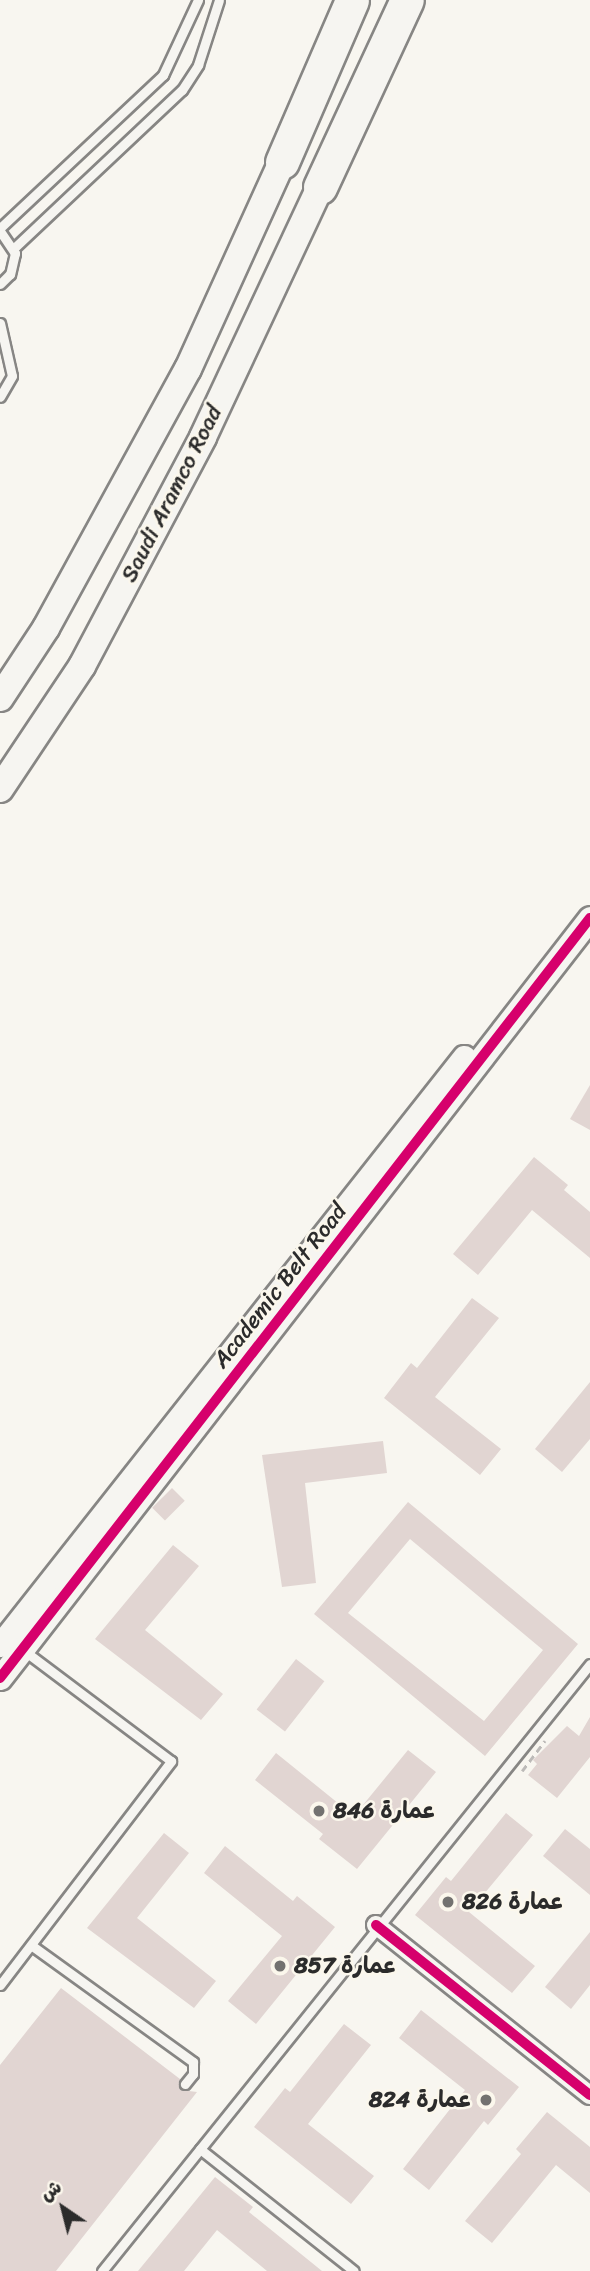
<!DOCTYPE html>
<html>
<head>
<meta charset="utf-8">
<style>
  body { margin:0 }
  #map { position:relative; width:590px; height:2271px; overflow:hidden; background:#f8f6f0; font-family:Sriracha,"Playpen Sans Arabic",sans-serif }
  div>[style] { position:absolute }
  .building>* { inset:0; background:#e1d5d2; transform-origin:0 0 }
  .path>* { height:2.5px; margin-top:-1.25px; transform-origin:0; background:repeating-linear-gradient(90deg,#bcbab8 0 7px,transparent 0 12px) }
  .roads { filter:drop-shadow(2px 0 #878684) drop-shadow(-2px 0 #878684) drop-shadow(0 2px #878684) drop-shadow(0 -2px #878684) }
  .service>* { height:9px; margin:-4.5px; padding:0 4.5px; transform-origin:4.5px; border-radius:4.5px; background:#f6f5f1 }
  .minor>* { height:18px; margin:-9px; padding:0 9px; transform-origin:9px; border-radius:9px; background:#f6f5f1 }
  .tertiary>* { height:23px; margin:-11.5px; padding:0 11.5px; transform-origin:11.5px; border-radius:11.5px; background:#f6f5f1 }
  .secondary>* { height:26px; margin:-13px; padding:0 13px; transform-origin:13px; border-radius:13px; background:#f6f5f1 }
  .motorway>* { height:33px; margin:-16.5px; padding:0 16.5px; transform-origin:16.5px; border-radius:16.5px; background:#f6f5f1 }
  .cycleway>* { height:10px; margin:-5px; padding:0 5px; transform-origin:5px; border-radius:5px; background:#d6006c }
  .dots>* { width:19px; height:19px; translate:-50% -50%; box-sizing:border-box; border:4px solid #fbf7ec; border-radius:50% }
  span { translate:-50% -50%; white-space:nowrap; text-align:center; line-height:1.15; -webkit-text-stroke:5px #fbf7ec; paint-order:stroke }
  .street-label { font-size:23px; color:#2b2b2b }
  .poi-label { font-size:23px; color:#2b2b2b; font-weight:700 }
  .left { translate:0 -50%; text-align:left }
  .right { translate:-100% -50%; text-align:right }
  .north { position:absolute; left:28px; top:2173px; width:70px; height:70px; -webkit-text-stroke:5px #fbf7ec; paint-order:stroke; rotate:325deg; font-size:19px; font-weight:700; line-height:28px; text-align:center; color:#2b2b2b }
  .north::after { content:''; display:block; margin:auto; width:24px; height:32px; background:#2b2b2b; clip-path:polygon(50% 0,100% 100%,50% 72%,0 100%) }
</style>
</head>
<body>
<div id="map">
  <div class="building">
    <i style="clip-path:polygon(590px 1085px,590px 1130px,570px 1119px)"></i>
    <i style="clip-path:polygon(534px 1157px,568px 1185px,564px 1190px,590px 1212px,590px 1258px,532px 1210px,478px 1275px,453px 1254px)"></i>
    <i style="clip-path:polygon(472px 1298px,499px 1318px,435px 1397px,501px 1449px,480px 1475px,384px 1398px,411px 1363px,417px 1368px)"></i>
    <i style="clip-path:polygon(590px 1382px,590px 1439px,562px 1472px,535px 1449px)"></i>
    <i style="clip-path:polygon(383px 1441px,387px 1473px,305px 1483px,316px 1583px,282px 1587px,262px 1455px)"></i>
    <i style="left:172px;top:1488px;width:18px;height:28px;rotate:45deg"></i>
    <i style="clip-path:polygon(evenodd,408px 1502px,578px 1644px,485px 1756px,314px 1614px,408px 1502px,410px 1539px,543px 1650px,484px 1721px,348px 1613px,410px 1539px)"></i>
    <i style="clip-path:polygon(173px 1545px,199px 1566px,145px 1630px,223px 1694px,201px 1720px,95px 1639px)"></i>
    <i style="left:296px;top:1659px;width:36px;height:64px;rotate:38deg"></i>
    <i style="clip-path:polygon(590px 1717px,590px 1757px,557px 1798px,528px 1775px,537px 1764px,533px 1760px,567px 1726px,579px 1736px)"></i>
    <i style="clip-path:polygon(408px 1750px,436px 1772px,357px 1869px,319px 1839px,323px 1834px,255px 1780px,276px 1753px,354px 1816px)"></i>
    <i style="clip-path:polygon(506px 1813px,533px 1835px,469px 1912px,535px 1966px,512px 1993px,415px 1915px,446px 1877px,451px 1881px)"></i>
    <i style="clip-path:polygon(565px 1829px,590px 1849px,590px 1895px,543px 1856px)"></i>
    <i style="clip-path:polygon(164px 1833px,189px 1853px,137px 1918px,216px 1981px,194px 2008px,87px 1928px)"></i>
    <i style="clip-path:polygon(225px 1846px,293px 1901px,297px 1896px,335px 1927px,256px 2024px,228px 2001px,282px 1936px,204px 1873px)"></i>
    <i style="clip-path:polygon(590px 1932px,590px 1985px,571px 2009px,545px 1987px)"></i>
    <i style="clip-path:polygon(61px 1988px,180px 2079px,181px 2090px,197px 2092px,56px 2271px,0 2271px,0 2065px)"></i>
    <i style="clip-path:polygon(421px 2010px,519px 2087px,488px 2125px,484px 2121px,429px 2190px,403px 2169px,465px 2090px,399px 2038px)"></i>
    <i style="clip-path:polygon(344px 2024px,371px 2045px,308px 2124px,374px 2176px,351px 2204px,254px 2127px,285px 2088px,290px 2092px)"></i>
    <i style="clip-path:polygon(547px 2112px,590px 2147px,590px 2193px,556px 2165px,492px 2243px,465px 2221px,521px 2154px,516px 2149px)"></i>
    <i style="clip-path:polygon(215px 2177px,253px 2207px,249px 2212px,322px 2271px,267px 2271px,217px 2230px,184px 2271px,138px 2271px)"></i>
  </div>
  <div class="path">
    <i style="left:522px;top:1771px;width:38px;rotate:-53deg"></i>
  </div>
  <div class="roads">
    <div class="service">
      <i style="left:0;top:228px;width:224px;rotate:-43.2deg"></i>
      <i style="left:163px;top:75px;width:83px;rotate:-65deg"></i>
      <i style="left:0;top:231px;width:27px;rotate:56deg"></i>
      <i style="left:15px;top:253px;width:22px;rotate:103deg"></i>
      <i style="left:10px;top:274px;width:14px;rotate:135deg"></i>
      <i style="left:13px;top:249px;width:232px;rotate:-43.3deg"></i>
      <i style="left:182px;top:90px;width:30px;rotate:-57deg"></i>
      <i style="left:198px;top:65px;width:68px;rotate:-72.1deg"></i>
      <i style="left:0;top:323px;width:54px;rotate:77.2deg"></i>
      <i style="left:12px;top:376px;width:24px;rotate:120deg"></i>
      <i style="left:31px;top:1945px;width:200px;rotate:35.8deg"></i>
      <i style="left:193px;top:2062px;width:12px;rotate:90deg"></i>
      <i style="left:193px;top:2074px;width:13px;rotate:129deg"></i>
      <i style="left:0;top:1985px;width:282px;rotate:-52.6deg"></i>
      <i style="left:171px;top:1761px;width:185px;rotate:-143.1deg"></i>
      <i style="left:200px;top:2149px;width:196px;rotate:38.4deg"></i>
      <i style="left:102px;top:2271px;width:779px;rotate:-51.2deg"></i>
    </div>
    <div class="minor">
      <i style="left:376px;top:1925px;width:273px;rotate:38.5deg"></i>
    </div>
    <div class="tertiary">
      <i style="left:0;top:1645px;width:749px;rotate:-51.72deg"></i>
      <i style="left:0;top:1678px;width:962px;rotate:-52.18deg"></i>
    </div>
    <div class="secondary">
      <i style="left:0;top:698px;width:84px;rotate:-56.7deg"></i>
      <i style="left:46px;top:628px;width:295px;rotate:-61.3deg"></i>
      <i style="left:188px;top:369px;width:227px;rotate:-65.6deg"></i>
      <i style="left:0;top:789px;width:148px;rotate:-56.3deg"></i>
      <i style="left:82px;top:666px;width:259px;rotate:-62.1deg"></i>
      <i style="left:203px;top:437px;width:276px;rotate:-64.9deg"></i>
    </div>
    <div class="motorway">
      <i style="left:282px;top:162px;width:176px;rotate:-66.6deg"></i>
      <i style="left:320px;top:187px;width:206px;rotate:-65.1deg"></i>
    </div>
  </div>
  <div class="cycleway">
    <i style="left:0;top:1678px;width:962px;rotate:-52.18deg"></i>
    <i style="left:376px;top:1925px;width:273px;rotate:38.5deg"></i>
  </div>
  <div class="dots">
    <i style="left:319px;top:1811px;background:#737270"></i>
    <i style="left:448px;top:1902px;background:#737270"></i>
    <i style="left:280px;top:1966px;background:#737270"></i>
    <i style="left:486px;top:2100px;background:#737270"></i>
  </div>
  <div class="street-label">
    <span style="left:172px;top:494px;rotate:-63deg">Saudi Aramco Road</span>
    <span style="left:280px;top:1286px;rotate:-52deg">Academic Belt Road</span>
  </div>
  <div class="poi-label">
    <span class="left" style="left:333px;top:1811px">عمارة 846</span>
    <span class="left" style="left:462px;top:1902px">عمارة 826</span>
    <span class="left" style="left:294px;top:1966px">عمارة 857</span>
    <span class="right" style="left:472px;top:2100px">عمارة 824</span>
  </div>
  <div class="north">ش</div>
</div>
</body>
</html>
